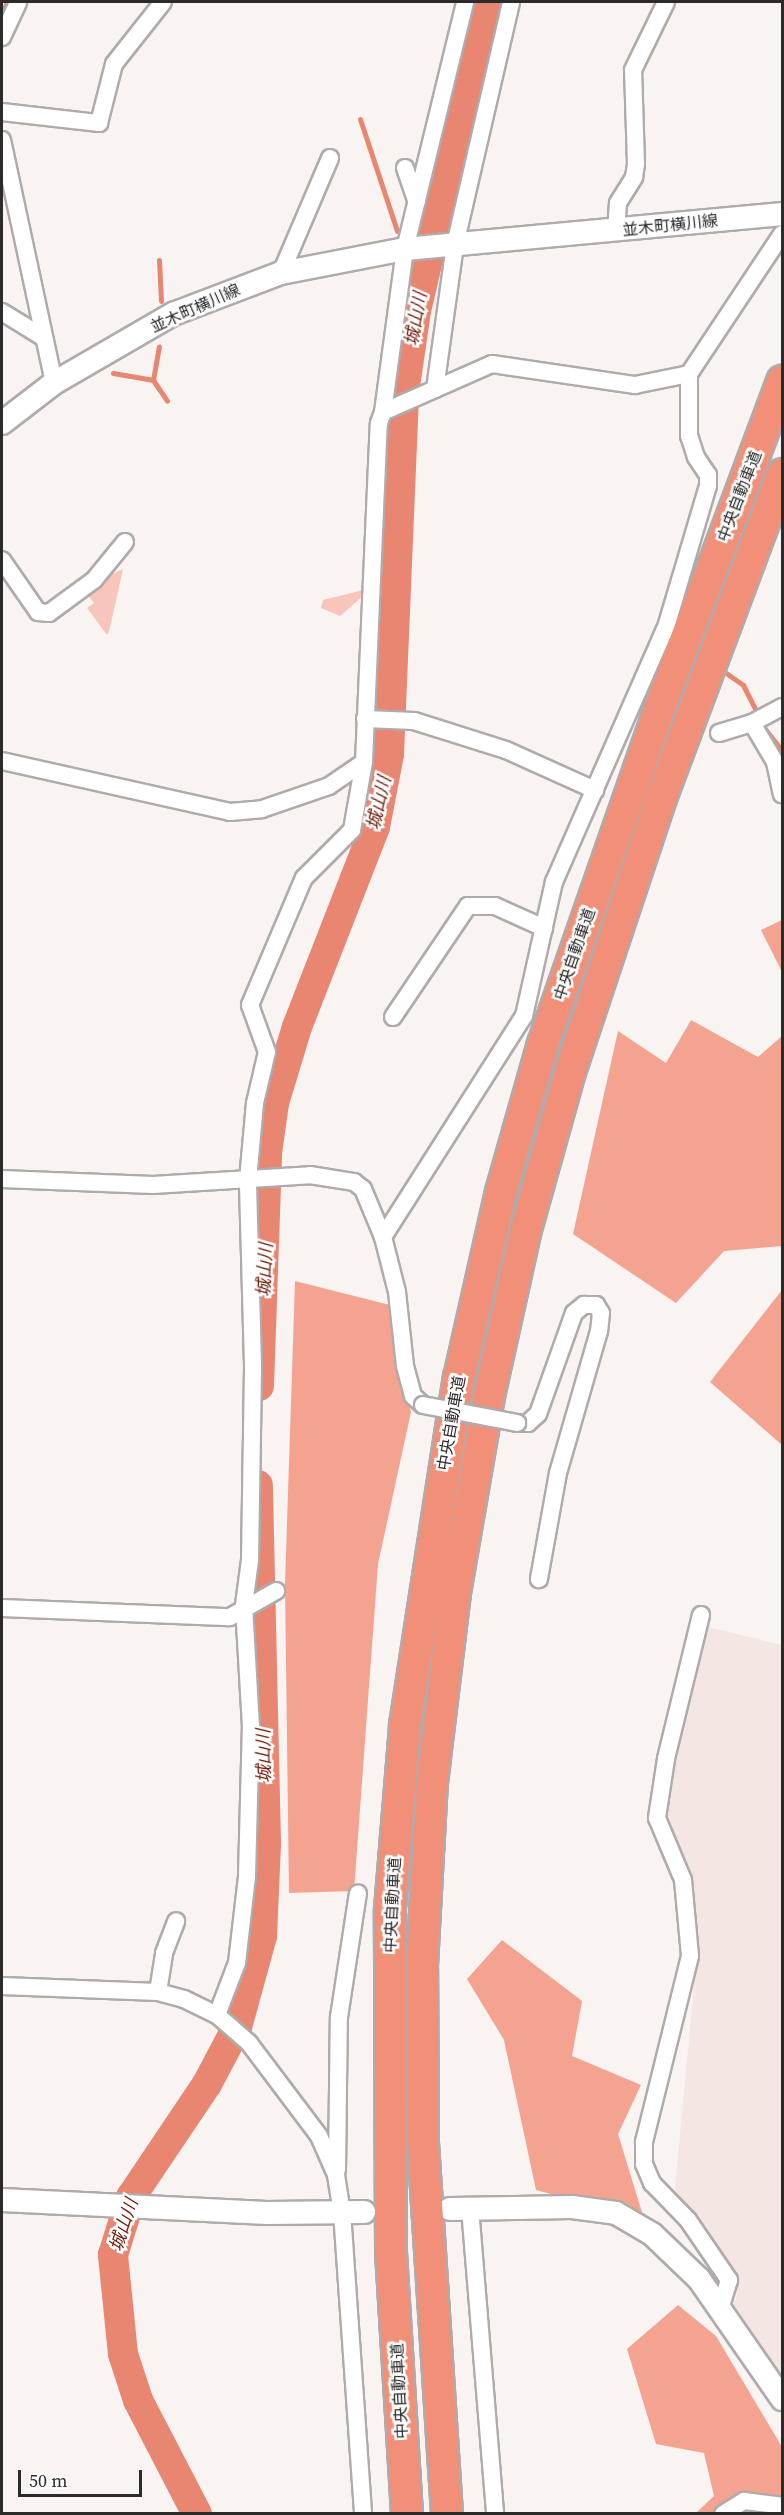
<!DOCTYPE html>
<html>
<head>
<meta charset="utf-8">
<style>
  body { margin:0 }
  #map { position:relative; width:784px; height:2515px; overflow:hidden; background:#f9f3f2; font-family:"Source Serif 4","Noto Sans JP",serif }
  div>[style] { position:absolute }
  .built>* { inset:0; background:#f4e6e2 }
  .green>* { inset:0; background:#f8c5ba }
  .forest>* { inset:0; background:#f4a391 }
  .stream>* { height:5px; margin:-2.5px; padding:0 2.5px; transform-origin:2.5px; border-radius:2.5px; background:#e88671 }
  .river>* { height:30px; margin:-15px; padding:0 15px; transform-origin:15px; border-radius:15px; background:#e88671 }
  .roads { filter:drop-shadow(2px 0 #b0abaa) drop-shadow(-2px 0 #b0abaa) drop-shadow(0 2px #b0abaa) drop-shadow(0 -2px #b0abaa) }
  .street>* { height:16px; margin:-8px; padding:0 8px; transform-origin:8px; border-radius:8px; background:#fff }
  .secondary>* { height:22px; margin:-11px; padding:0 11px; transform-origin:11px; border-radius:11px; background:#fff }
  .highway>* { height:30px; margin:-15px; padding:0 15px; transform-origin:15px; border-radius:15px; background:#f18f79 }
  .bridges { filter:drop-shadow(2px 0 #b0abaa) drop-shadow(-2px 0 #b0abaa) drop-shadow(0 2px #b0abaa) drop-shadow(0 -2px #b0abaa) }
  .street-bridge>* { height:16px; margin:-8px; padding:0 8px; transform-origin:8px; border-radius:8px; background:#fff }
  span { translate:-50% -50%; white-space:nowrap; text-align:center; line-height:1.15; -webkit-text-stroke:5px #fff; paint-order:stroke }
  .street-label { font-size:16px; color:#2d2b2a }
  .water-label { font-size:18px; color:#721b08; font-style:italic }
  .frame { position:absolute; inset:0; border:3px solid #2d2b2a; pointer-events:none }
  .scale { position:absolute; left:18px; top:2470px; width:124px; height:27px; box-sizing:border-box; border:3px solid #2d2b2a; border-top:0; padding-left:8px; font-size:18px; line-height:21px; white-space:nowrap; color:#2d2b2a; -webkit-text-stroke:4px #fff; paint-order:stroke }
</style>
</head>
<body>
<div id="map">
  <div class="built">
    <i style="clip-path:polygon(704px 1626px,782px 1645px,782px 2376px,733px 2306px,737px 2295px,732px 2272px,712px 2240px,674px 2198px,699px 1935px,687px 1863px,664px 1818px)"></i>
  </div>
  <div class="green">
    <i style="clip-path:polygon(123px 569px,109px 632px,107px 635px,87px 608px,94px 603px,83px 588px)"></i>
    <i style="clip-path:polygon(372px 588px,340px 616px,321px 608px,323px 600px)"></i>
  </div>
  <div class="forest">
    <i style="clip-path:polygon(782px 920px,782px 972px,761px 930px)"></i>
    <i style="clip-path:polygon(691px 1020px,758px 1057px,782px 1036px,782px 1246px,724px 1251px,676px 1303px,573px 1234px,618px 1031px,666px 1063px)"></i>
    <i style="clip-path:polygon(295px 1281px,390px 1305px,411px 1412px,378px 1564px,354px 1891px,289px 1893px,285px 1584px)"></i>
    <i style="clip-path:polygon(782px 1290px,782px 1445px,710px 1382px)"></i>
    <i style="clip-path:polygon(502px 1940px,582px 2001px,572px 2056px,641px 2085px,618px 2134px,644px 2219px,536px 2190px,504px 2040px,467px 1979px)"></i>
    <i style="clip-path:polygon(678px 2305px,716px 2336px,782px 2447px,782px 2513px,696px 2513px,714px 2496px,704px 2453px,656px 2444px,627px 2349px)"></i>
  </div>
  <div class="stream">
    <i style="left:2px;top:12px;width:11px;rotate:-63deg"></i>
    <i style="left:360px;top:119px;width:118px;rotate:71.7deg"></i>
    <i style="left:159px;top:260px;width:41px;rotate:87.2deg"></i>
    <i style="left:113px;top:373px;width:41px;rotate:9.9deg"></i>
    <i style="left:153px;top:380px;width:34px;rotate:-80deg"></i>
    <i style="left:153px;top:380px;width:25px;rotate:56deg"></i>
    <i style="left:726px;top:673px;width:21px;rotate:35deg"></i>
    <i style="left:743px;top:685px;width:29px;rotate:63deg"></i>
    <i style="left:765px;top:729px;width:28px;rotate:52deg"></i>
  </div>
  <div class="river">
    <i style="left:259px;top:1386px;width:233px;rotate:-88deg"></i>
    <i style="left:267px;top:1153px;width:50px;rotate:-82deg"></i>
    <i style="left:274px;top:1103px;width:79px;rotate:-73.2deg"></i>
    <i style="left:297px;top:1027px;width:215px;rotate:-68.7deg"></i>
    <i style="left:375px;top:827px;width:74px;rotate:-79.1deg"></i>
    <i style="left:389px;top:754px;width:361px;rotate:-87.6deg"></i>
    <i style="left:404px;top:393px;width:83px;rotate:-81.7deg"></i>
    <i style="left:416px;top:311px;width:317px;rotate:-76.9deg"></i>
    <i style="left:197px;top:2514px;width:128px;rotate:-117.4deg"></i>
    <i style="left:138px;top:2400px;width:48px;rotate:-108.1deg"></i>
    <i style="left:123px;top:2354px;width:100px;rotate:-95.8deg"></i>
    <i style="left:113px;top:2255px;width:61px;rotate:-72.8deg"></i>
    <i style="left:131px;top:2197px;width:136px;rotate:-56.1deg"></i>
    <i style="left:207px;top:2084px;width:64px;rotate:-62.2deg"></i>
    <i style="left:237px;top:2027px;width:94px;rotate:-74.6deg"></i>
    <i style="left:262px;top:1936px;width:93px;rotate:-87.5deg"></i>
    <i style="left:266px;top:1843px;width:358px;rotate:-91.3deg"></i>
  </div>
  <div class="roads">
    <div class="street">
      <i style="left:2px;top:37px;width:38px;rotate:-65deg"></i>
      <i style="left:2px;top:112px;width:98px;rotate:6.5deg"></i>
      <i style="left:99px;top:123px;width:61px;rotate:-75.7deg"></i>
      <i style="left:114px;top:64px;width:79px;rotate:-51.7deg"></i>
      <i style="left:2px;top:140px;width:249px;rotate:77.9deg"></i>
      <i style="left:405px;top:168px;width:36px;rotate:71deg"></i>
      <i style="left:616px;top:231px;width:28px;rotate:-86deg"></i>
      <i style="left:618px;top:203px;width:31px;rotate:-58deg"></i>
      <i style="left:634px;top:177px;width:13px;rotate:-81deg"></i>
      <i style="left:636px;top:164px;width:94px;rotate:-91.8deg"></i>
      <i style="left:633px;top:70px;width:76px;rotate:-64.1deg"></i>
      <i style="left:281px;top:273px;width:125px;rotate:-66.9deg"></i>
      <i style="left:2px;top:312px;width:46px;rotate:31.6deg"></i>
      <i style="left:435px;top:389px;width:145px;rotate:-82.1deg"></i>
      <i style="left:455px;top:245px;width:249px;rotate:-77deg"></i>
      <i style="left:383px;top:412px;width:164px;rotate:-82.3deg"></i>
      <i style="left:405px;top:249px;width:254px;rotate:-76.3deg"></i>
      <i style="left:2px;top:560px;width:63px;rotate:55.3deg"></i>
      <i style="left:38px;top:612px;width:11px;rotate:5deg"></i>
      <i style="left:49px;top:613px;width:56px;rotate:-36.3deg"></i>
      <i style="left:94px;top:580px;width:49px;rotate:-50.8deg"></i>
      <i style="left:782px;top:707px;width:34px;rotate:152deg"></i>
      <i style="left:752px;top:723px;width:45px;rotate:59.5deg"></i>
      <i style="left:775px;top:762px;width:33px;rotate:78deg"></i>
      <i style="left:365px;top:719px;width:49px;rotate:2.3deg"></i>
      <i style="left:414px;top:721px;width:96px;rotate:17.5deg"></i>
      <i style="left:506px;top:750px;width:98px;rotate:24.2deg"></i>
      <i style="left:719px;top:733px;width:34px;rotate:-17deg"></i>
      <i style="left:2px;top:761px;width:234px;rotate:12.6deg"></i>
      <i style="left:230px;top:812px;width:32px;rotate:-5deg"></i>
      <i style="left:262px;top:809px;width:71px;rotate:-18.9deg"></i>
      <i style="left:329px;top:786px;width:42px;rotate:-34.4deg"></i>
      <i style="left:393px;top:1017px;width:134px;rotate:-56deg"></i>
      <i style="left:468px;top:906px;width:27px"></i>
      <i style="left:495px;top:906px;width:54px;rotate:24.2deg"></i>
      <i style="left:2px;top:1179px;width:151px;rotate:2.3deg"></i>
      <i style="left:153px;top:1185px;width:157px;rotate:-3.6deg"></i>
      <i style="left:310px;top:1175px;width:45px;rotate:9deg"></i>
      <i style="left:354px;top:1182px;width:11px;rotate:38deg"></i>
      <i style="left:363px;top:1189px;width:52px;rotate:67.4deg"></i>
      <i style="left:383px;top:1237px;width:57px;rotate:75.7deg"></i>
      <i style="left:397px;top:1292px;width:74px;rotate:83.8deg"></i>
      <i style="left:405px;top:1366px;width:31px;rotate:75deg"></i>
      <i style="left:413px;top:1396px;width:13px;rotate:42deg"></i>
      <i style="left:383px;top:1237px;width:262px;rotate:-57.5deg"></i>
      <i style="left:524px;top:1016px;width:137px;rotate:-77.4deg"></i>
      <i style="left:554px;top:882px;width:282px;rotate:-66.3deg"></i>
      <i style="left:667px;top:624px;width:144px;rotate:-73.5deg"></i>
      <i style="left:708px;top:486px;width:11px;rotate:-90deg"></i>
      <i style="left:708px;top:475px;width:22px;rotate:-124deg"></i>
      <i style="left:696px;top:457px;width:22px;rotate:-108deg"></i>
      <i style="left:689px;top:436px;width:62px;rotate:-90deg"></i>
      <i style="left:517px;top:1423px;width:11px"></i>
      <i style="left:528px;top:1423px;width:13px;rotate:-42deg"></i>
      <i style="left:538px;top:1414px;width:107px;rotate:-70.4deg"></i>
      <i style="left:574px;top:1313px;width:13px;rotate:-39deg"></i>
      <i style="left:584px;top:1305px;width:12px"></i>
      <i style="left:596px;top:1305px;width:9px;rotate:58deg"></i>
      <i style="left:601px;top:1313px;width:18px;rotate:96deg"></i>
      <i style="left:599px;top:1331px;width:148px;rotate:106.1deg"></i>
      <i style="left:558px;top:1473px;width:108px;rotate:100.2deg"></i>
      <i style="left:2px;top:1608px;width:228px;rotate:2.3deg"></i>
      <i style="left:230px;top:1617px;width:53px;rotate:-29.5deg"></i>
      <i style="left:701px;top:1615px;width:148px;rotate:103.7deg"></i>
      <i style="left:666px;top:1759px;width:60px;rotate:98.7deg"></i>
      <i style="left:657px;top:1818px;width:67px;rotate:67.2deg"></i>
      <i style="left:683px;top:1880px;width:76px;rotate:84.7deg"></i>
      <i style="left:690px;top:1956px;width:192px;rotate:103.9deg"></i>
      <i style="left:644px;top:2142px;width:22px;rotate:90deg"></i>
      <i style="left:644px;top:2164px;width:21px;rotate:67deg"></i>
      <i style="left:652px;top:2183px;width:52px;rotate:45.8deg"></i>
      <i style="left:688px;top:2220px;width:73px;rotate:55.7deg"></i>
      <i style="left:729px;top:2280px;width:27px;rotate:107deg"></i>
      <i style="left:2px;top:1986px;width:156px;rotate:2.2deg"></i>
      <i style="left:158px;top:1992px;width:27px;rotate:15deg"></i>
      <i style="left:184px;top:1999px;width:37px;rotate:26deg"></i>
      <i style="left:217px;top:2015px;width:43px;rotate:41.2deg"></i>
      <i style="left:249px;top:2043px;width:116px;rotate:53deg"></i>
      <i style="left:319px;top:2136px;width:43px;rotate:66.4deg"></i>
      <i style="left:336px;top:2175px;width:37px;rotate:81deg"></i>
      <i style="left:342px;top:2212px;width:303px;rotate:86deg"></i>
      <i style="left:158px;top:1992px;width:39px;rotate:-81deg"></i>
      <i style="left:164px;top:1953px;width:34px;rotate:-69deg"></i>
      <i style="left:217px;top:2015px;width:56px;rotate:-69deg"></i>
      <i style="left:237px;top:1963px;width:88px;rotate:-83.4deg"></i>
      <i style="left:247px;top:1876px;width:149px;rotate:-88.5deg"></i>
      <i style="left:251px;top:1727px;width:122px;rotate:-93.3deg"></i>
      <i style="left:244px;top:1605px;width:45px;rotate:-82.4deg"></i>
      <i style="left:250px;top:1560px;width:196px;rotate:-89.1deg"></i>
      <i style="left:253px;top:1364px;width:184px;rotate:-91.6deg"></i>
      <i style="left:248px;top:1180px;width:77px;rotate:-84.8deg"></i>
      <i style="left:255px;top:1103px;width:52px;rotate:-76.8deg"></i>
      <i style="left:267px;top:1052px;width:50px;rotate:-109.9deg"></i>
      <i style="left:250px;top:1005px;width:138px;rotate:-67deg"></i>
      <i style="left:304px;top:878px;width:68px;rotate:-45deg"></i>
      <i style="left:352px;top:830px;width:69px;rotate:-80deg"></i>
      <i style="left:364px;top:762px;width:339px;rotate:-87.5deg"></i>
      <i style="left:379px;top:423px;width:12px;rotate:-70deg"></i>
      <i style="left:383px;top:412px;width:119px;rotate:-23.8deg"></i>
      <i style="left:492px;top:364px;width:145px;rotate:8.4deg"></i>
      <i style="left:635px;top:385px;width:55px;rotate:-11.5deg"></i>
      <i style="left:689px;top:374px;width:168px;rotate:-56.4deg"></i>
      <i style="left:337px;top:2170px;width:153px;rotate:-89.3deg"></i>
      <i style="left:339px;top:2017px;width:125px;rotate:-81.3deg"></i>
      <i style="left:470px;top:2208px;width:307px;rotate:85.3deg"></i>
      <i style="left:723px;top:2514px;width:25px;rotate:-32deg"></i>
      <i style="left:744px;top:2501px;width:38px;rotate:7deg"></i>
    </div>
    <div class="secondary">
      <i style="left:2px;top:423px;width:66px;rotate:-37.6deg"></i>
      <i style="left:54px;top:383px;width:138px;rotate:-30.1deg"></i>
      <i style="left:173px;top:314px;width:116px;rotate:-20.8deg"></i>
      <i style="left:281px;top:273px;width:126px;rotate:-11deg"></i>
      <i style="left:405px;top:249px;width:379px;rotate:-5.3deg"></i>
      <i style="left:2px;top:2200px;width:265px;rotate:2.8deg"></i>
      <i style="left:267px;top:2213px;width:97px;rotate:-0.6deg"></i>
      <i style="left:450px;top:2209px;width:122px;rotate:-0.9deg"></i>
      <i style="left:572px;top:2207px;width:44px;rotate:7.8deg"></i>
      <i style="left:616px;top:2213px;width:42px;rotate:30.3deg"></i>
      <i style="left:652px;top:2234px;width:65px;rotate:43.8deg"></i>
      <i style="left:699px;top:2279px;width:146px;rotate:55.3deg"></i>
    </div>
    <div class="highway">
      <i style="left:407px;top:2514px;width:262px;rotate:-93.5deg"></i>
      <i style="left:391px;top:2252px;width:343px;rotate:-90.2deg"></i>
      <i style="left:390px;top:1909px;width:185px;rotate:-85.3deg"></i>
      <i style="left:405px;top:1725px;width:351px;rotate:-81.2deg"></i>
      <i style="left:459px;top:1378px;width:191px;rotate:-77.3deg"></i>
      <i style="left:501px;top:1192px;width:154px;rotate:-74.2deg"></i>
      <i style="left:543px;top:1044px;width:347px;rotate:-70.8deg"></i>
      <i style="left:657px;top:716px;width:358px;rotate:-69.5deg"></i>
      <i style="left:447px;top:2514px;width:374px;rotate:-93.7deg"></i>
      <i style="left:423px;top:2141px;width:175px;rotate:-90.3deg"></i>
      <i style="left:422px;top:1966px;width:183px;rotate:-86.9deg"></i>
      <i style="left:432px;top:1783px;width:191px;rotate:-83.1deg"></i>
      <i style="left:455px;top:1593px;width:200px;rotate:-80.2deg"></i>
      <i style="left:489px;top:1396px;width:167px;rotate:-77.5deg"></i>
      <i style="left:525px;top:1233px;width:167px;rotate:-74.4deg"></i>
      <i style="left:570px;top:1072px;width:286px;rotate:-71.6deg"></i>
      <i style="left:660px;top:801px;width:349px;rotate:-69.5deg"></i>
    </div>
  </div>
  <div class="bridges">
    <div class="street-bridge">
      <i style="left:423px;top:1405px;width:96px;rotate:10.8deg"></i>
    </div>
  </div>
  <div class="street-label">
    <span style="left:670px;top:225px;rotate:-6deg">並木町横川線</span>
    <span style="left:195px;top:308px;rotate:-24deg">並木町横川線</span>
    <span style="left:739px;top:496px;rotate:-69deg">中央自動車道</span>
    <span style="left:574px;top:954px;rotate:-71deg">中央自動車道</span>
    <span style="left:451px;top:1423px;rotate:-80deg">中央自動車道</span>
    <span style="left:392px;top:1905px;rotate:-87deg">中央自動車道</span>
    <span style="left:399px;top:2391px;rotate:-93deg">中央自動車道</span>
  </div>
  <div class="water-label">
    <span style="left:416px;top:319px;rotate:-80deg">城山川</span>
    <span style="left:379px;top:803px;rotate:-77deg">城山川</span>
    <span style="left:265px;top:1270px;rotate:-87deg">城山川</span>
    <span style="left:264px;top:1756px;rotate:-91deg">城山川</span>
    <span style="left:124px;top:2225px;rotate:-72deg">城山川</span>
  </div>
  <div class="frame"></div>
  <div class="scale">50 m</div>
</div>
</body>
</html>
